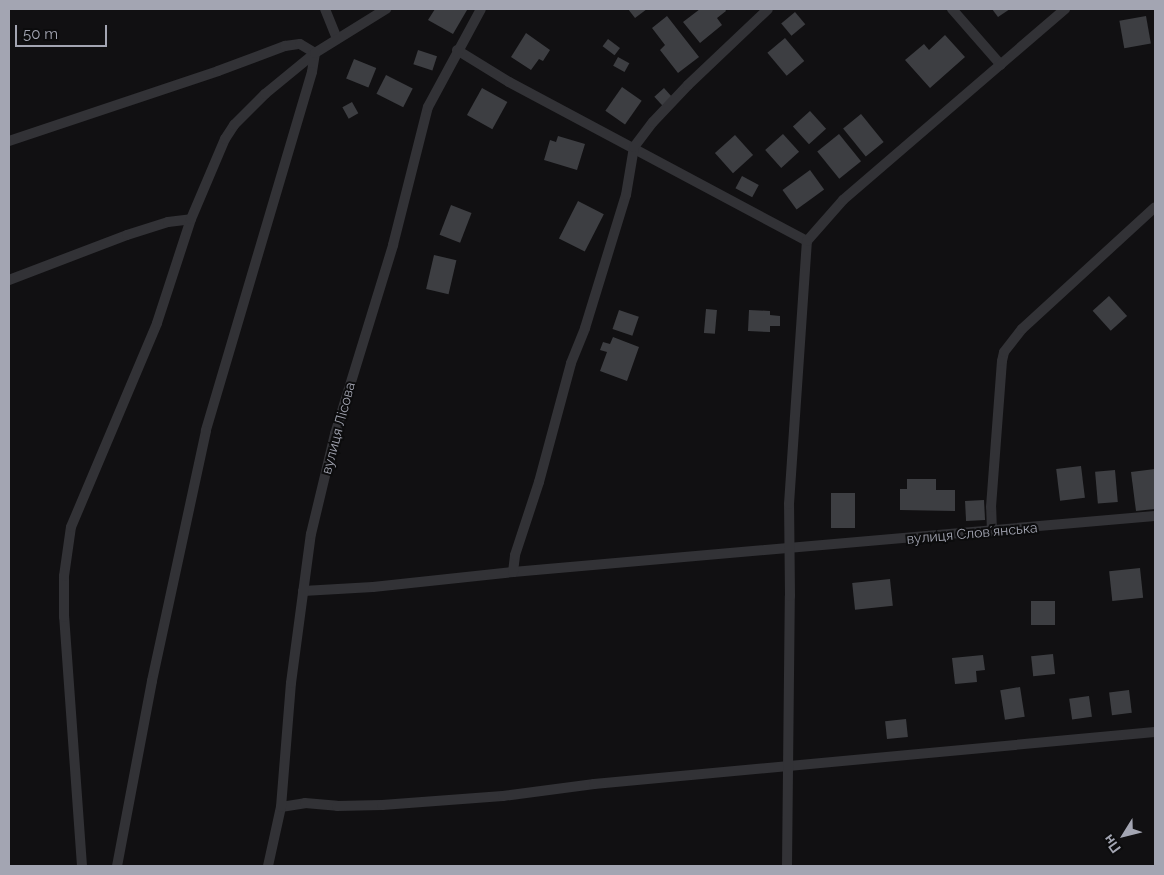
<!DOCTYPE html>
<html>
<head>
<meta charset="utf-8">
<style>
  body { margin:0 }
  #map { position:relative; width:1164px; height:875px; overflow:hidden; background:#111012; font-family:Raleway,sans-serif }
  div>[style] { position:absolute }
  .building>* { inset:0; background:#3d3e42; transform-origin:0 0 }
  .street>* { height:10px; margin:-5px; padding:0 5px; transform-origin:5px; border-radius:5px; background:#323236 }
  span { translate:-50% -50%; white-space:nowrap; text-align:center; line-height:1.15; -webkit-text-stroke:4px #0c0c0d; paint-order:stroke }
  .street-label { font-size:14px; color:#a3a5b2 }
  .frame { position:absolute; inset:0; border:10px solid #a3a5b2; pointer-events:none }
  .north { position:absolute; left:1099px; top:810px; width:50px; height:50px; -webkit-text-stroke:4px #0c0c0d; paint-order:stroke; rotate:234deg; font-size:14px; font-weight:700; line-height:20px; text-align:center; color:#a3a5b2 }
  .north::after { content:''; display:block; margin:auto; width:18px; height:22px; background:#a3a5b2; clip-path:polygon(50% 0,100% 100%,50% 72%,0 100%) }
  .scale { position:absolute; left:15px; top:25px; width:92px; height:22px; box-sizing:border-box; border:2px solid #a3a5b2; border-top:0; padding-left:6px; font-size:15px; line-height:18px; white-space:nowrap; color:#a3a5b2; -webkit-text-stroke:4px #0c0c0d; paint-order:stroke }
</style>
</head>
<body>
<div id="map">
  <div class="building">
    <i style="clip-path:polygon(435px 9px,466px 9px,467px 10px,453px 34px,428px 20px)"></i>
    <i style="clip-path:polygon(628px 9px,647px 9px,635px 18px)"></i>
    <i style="clip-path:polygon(700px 9px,725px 9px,726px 11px,717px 18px,722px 25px,700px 43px,683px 22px)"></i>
    <i style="clip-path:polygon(992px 9px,1010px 9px,998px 17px)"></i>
    <i style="left:795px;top:12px;width:16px;height:18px;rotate:50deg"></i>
    <i style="clip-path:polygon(667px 16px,699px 57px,678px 73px,660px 50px,665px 45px,652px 28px)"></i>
    <i style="left:1146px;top:16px;width:28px;height:27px;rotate:80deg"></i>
    <i style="clip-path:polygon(526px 33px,550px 50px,543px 61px,539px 59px,531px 70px,511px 57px)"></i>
    <i style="clip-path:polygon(945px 35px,965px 57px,930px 88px,905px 60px,924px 44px,929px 50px)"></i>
    <i style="left:785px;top:38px;width:30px;height:23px;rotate:50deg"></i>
    <i style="left:608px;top:39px;width:15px;height:9px;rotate:37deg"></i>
    <i style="left:418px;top:50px;width:20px;height:15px;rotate:18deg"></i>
    <i style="left:618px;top:57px;width:13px;height:10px;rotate:29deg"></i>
    <i style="left:354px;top:59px;width:24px;height:21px;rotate:22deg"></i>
    <i style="left:386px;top:75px;width:30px;height:21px;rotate:27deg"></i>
    <i style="left:622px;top:87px;width:24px;height:29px;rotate:35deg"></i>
    <i style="left:482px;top:88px;width:29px;height:31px;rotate:29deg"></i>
    <i style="left:664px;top:88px;width:12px;height:13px;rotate:48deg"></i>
    <i style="left:352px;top:102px;width:13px;height:11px;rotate:61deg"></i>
    <i style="left:810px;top:111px;width:24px;height:23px;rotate:48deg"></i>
    <i style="left:861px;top:114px;width:36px;height:23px;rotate:51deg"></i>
    <i style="left:783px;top:134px;width:24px;height:24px;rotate:48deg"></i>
    <i style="left:839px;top:134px;width:35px;height:28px;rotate:51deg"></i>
    <i style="left:735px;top:135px;width:27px;height:27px;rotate:48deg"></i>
    <i style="clip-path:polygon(558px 136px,585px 144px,577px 170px,544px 160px,550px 140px,556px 142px)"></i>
    <i style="left:810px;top:170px;width:24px;height:34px;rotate:54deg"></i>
    <i style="left:742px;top:176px;width:19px;height:14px;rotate:28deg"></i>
    <i style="left:578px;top:201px;width:29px;height:42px;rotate:27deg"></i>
    <i style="left:451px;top:205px;width:22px;height:32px;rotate:21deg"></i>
    <i style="left:434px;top:255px;width:23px;height:35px;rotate:13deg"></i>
    <i style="left:1109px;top:296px;width:27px;height:22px;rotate:48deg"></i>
    <i style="left:706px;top:309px;width:11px;height:24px;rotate:5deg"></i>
    <i style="left:619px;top:310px;width:21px;height:20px;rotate:19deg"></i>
    <i style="clip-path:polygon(749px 310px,770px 311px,770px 315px,780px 316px,780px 326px,770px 326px,770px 332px,748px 331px)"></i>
    <i style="clip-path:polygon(613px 337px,639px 347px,627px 381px,600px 371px,607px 352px,600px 350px,603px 342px,610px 344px)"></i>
    <i style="left:1081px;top:466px;width:32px;height:25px;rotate:83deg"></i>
    <i style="clip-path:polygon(1155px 469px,1155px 509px,1136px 511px,1131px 472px)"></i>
    <i style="left:1115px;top:470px;width:32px;height:20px;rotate:85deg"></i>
    <i style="clip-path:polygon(907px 479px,936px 479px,936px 490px,955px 490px,955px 511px,900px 510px,900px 489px,907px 489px)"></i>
    <i style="left:831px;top:493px;width:24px;height:35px"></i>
    <i style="left:984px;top:500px;width:20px;height:19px;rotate:87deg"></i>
    <i style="left:1140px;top:568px;width:30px;height:31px;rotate:84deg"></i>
    <i style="left:890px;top:579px;width:27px;height:38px;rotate:84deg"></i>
    <i style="left:1031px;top:601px;width:24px;height:24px"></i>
    <i style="left:1053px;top:654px;width:20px;height:22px;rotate:84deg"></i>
    <i style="clip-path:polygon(983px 655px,985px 670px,976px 671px,977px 682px,955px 684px,952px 658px)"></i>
    <i style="left:1020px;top:687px;width:30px;height:20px;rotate:81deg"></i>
    <i style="left:1129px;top:690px;width:23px;height:20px;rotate:83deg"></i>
    <i style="left:1089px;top:696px;width:21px;height:20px;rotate:82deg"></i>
    <i style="left:906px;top:719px;width:18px;height:21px;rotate:84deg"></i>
  </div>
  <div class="street">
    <i style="left:325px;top:9px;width:32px;rotate:68deg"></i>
    <i style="left:952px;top:9px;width:74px;rotate:48.8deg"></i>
    <i style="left:457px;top:50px;width:61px;rotate:31.6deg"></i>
    <i style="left:509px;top:82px;width:338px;rotate:28.1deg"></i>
    <i style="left:9px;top:141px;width:220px;rotate:-18.5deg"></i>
    <i style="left:218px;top:71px;width:72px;rotate:-20.5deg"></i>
    <i style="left:285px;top:46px;width:15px;rotate:-8deg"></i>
    <i style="left:300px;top:44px;width:17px;rotate:31deg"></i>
    <i style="left:315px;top:53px;width:19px;rotate:99deg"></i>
    <i style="left:312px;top:72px;width:374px;rotate:106.5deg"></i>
    <i style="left:206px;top:431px;width:256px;rotate:102.2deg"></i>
    <i style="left:152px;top:681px;width:188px;rotate:100.7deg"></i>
    <i style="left:9px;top:280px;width:126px;rotate:-20.9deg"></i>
    <i style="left:127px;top:235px;width:43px;rotate:-17.6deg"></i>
    <i style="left:168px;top:222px;width:23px;rotate:-7deg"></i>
    <i style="left:992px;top:532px;width:25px;rotate:-92deg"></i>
    <i style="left:991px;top:507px;width:146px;rotate:-85.7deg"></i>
    <i style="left:1002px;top:361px;width:9px;rotate:-77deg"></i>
    <i style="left:1004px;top:352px;width:29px;rotate:-52deg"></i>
    <i style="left:1022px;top:329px;width:180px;rotate:-42.5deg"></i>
    <i style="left:513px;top:572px;width:644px;rotate:-4.99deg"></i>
    <i style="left:303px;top:591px;width:70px;rotate:-3.3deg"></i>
    <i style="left:373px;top:587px;width:141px;rotate:-6.1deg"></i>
    <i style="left:513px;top:572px;width:17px;rotate:-83deg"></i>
    <i style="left:515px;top:555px;width:77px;rotate:-71.8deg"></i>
    <i style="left:539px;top:482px;width:123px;rotate:-74.9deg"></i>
    <i style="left:571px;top:363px;width:38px;rotate:-68deg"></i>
    <i style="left:585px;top:328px;width:139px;rotate:-72.9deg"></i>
    <i style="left:626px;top:195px;width:49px;rotate:-80.5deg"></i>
    <i style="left:634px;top:147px;width:31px;rotate:-53deg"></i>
    <i style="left:653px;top:122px;width:51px;rotate:-46.6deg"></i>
    <i style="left:688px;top:85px;width:110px;rotate:-43.5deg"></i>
    <i style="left:281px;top:807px;width:24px;rotate:-9deg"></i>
    <i style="left:305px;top:803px;width:32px;rotate:5deg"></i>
    <i style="left:337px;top:806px;width:45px;rotate:-1.3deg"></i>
    <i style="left:382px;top:805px;width:121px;rotate:-4.3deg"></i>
    <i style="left:503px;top:796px;width:92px;rotate:-7.5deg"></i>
    <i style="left:594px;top:784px;width:563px;rotate:-5.3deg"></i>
    <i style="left:82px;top:866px;width:250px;rotate:-94.1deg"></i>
    <i style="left:64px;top:617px;width:41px;rotate:-90deg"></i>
    <i style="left:64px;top:576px;width:49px;rotate:-81.9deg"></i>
    <i style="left:71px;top:527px;width:221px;rotate:-67.1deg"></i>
    <i style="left:157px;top:323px;width:109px;rotate:-71.9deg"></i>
    <i style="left:191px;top:219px;width:87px;rotate:-67deg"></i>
    <i style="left:225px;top:139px;width:17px;rotate:-57deg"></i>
    <i style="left:234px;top:125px;width:44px;rotate:-45deg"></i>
    <i style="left:265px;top:94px;width:65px;rotate:-39.4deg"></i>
    <i style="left:315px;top:53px;width:84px;rotate:-31.8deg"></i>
    <i style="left:268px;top:866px;width:60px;rotate:-77.6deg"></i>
    <i style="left:281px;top:807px;width:124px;rotate:-85.4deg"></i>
    <i style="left:291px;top:683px;width:150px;rotate:-82.4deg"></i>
    <i style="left:311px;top:534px;width:103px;rotate:-76.5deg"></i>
    <i style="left:335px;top:434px;width:198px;rotate:-72.9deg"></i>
    <i style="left:393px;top:245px;width:142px;rotate:-75.8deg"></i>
    <i style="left:428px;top:107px;width:111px;rotate:-61.6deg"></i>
    <i style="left:787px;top:866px;width:270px;rotate:-89.4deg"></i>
    <i style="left:790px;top:596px;width:92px;rotate:-90.6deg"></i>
    <i style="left:789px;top:504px;width:264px;rotate:-86.1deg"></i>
    <i style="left:807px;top:241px;width:55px;rotate:-48.7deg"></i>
    <i style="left:843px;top:200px;width:293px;rotate:-40.7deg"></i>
  </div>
  <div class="street-label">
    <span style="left:338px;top:428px;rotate:-75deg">вулиця Лісова</span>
    <span style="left:972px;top:533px;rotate:-5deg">вулиця Словʼянська</span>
  </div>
  <div class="frame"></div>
  <div class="north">Пн</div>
  <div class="scale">50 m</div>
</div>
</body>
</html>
